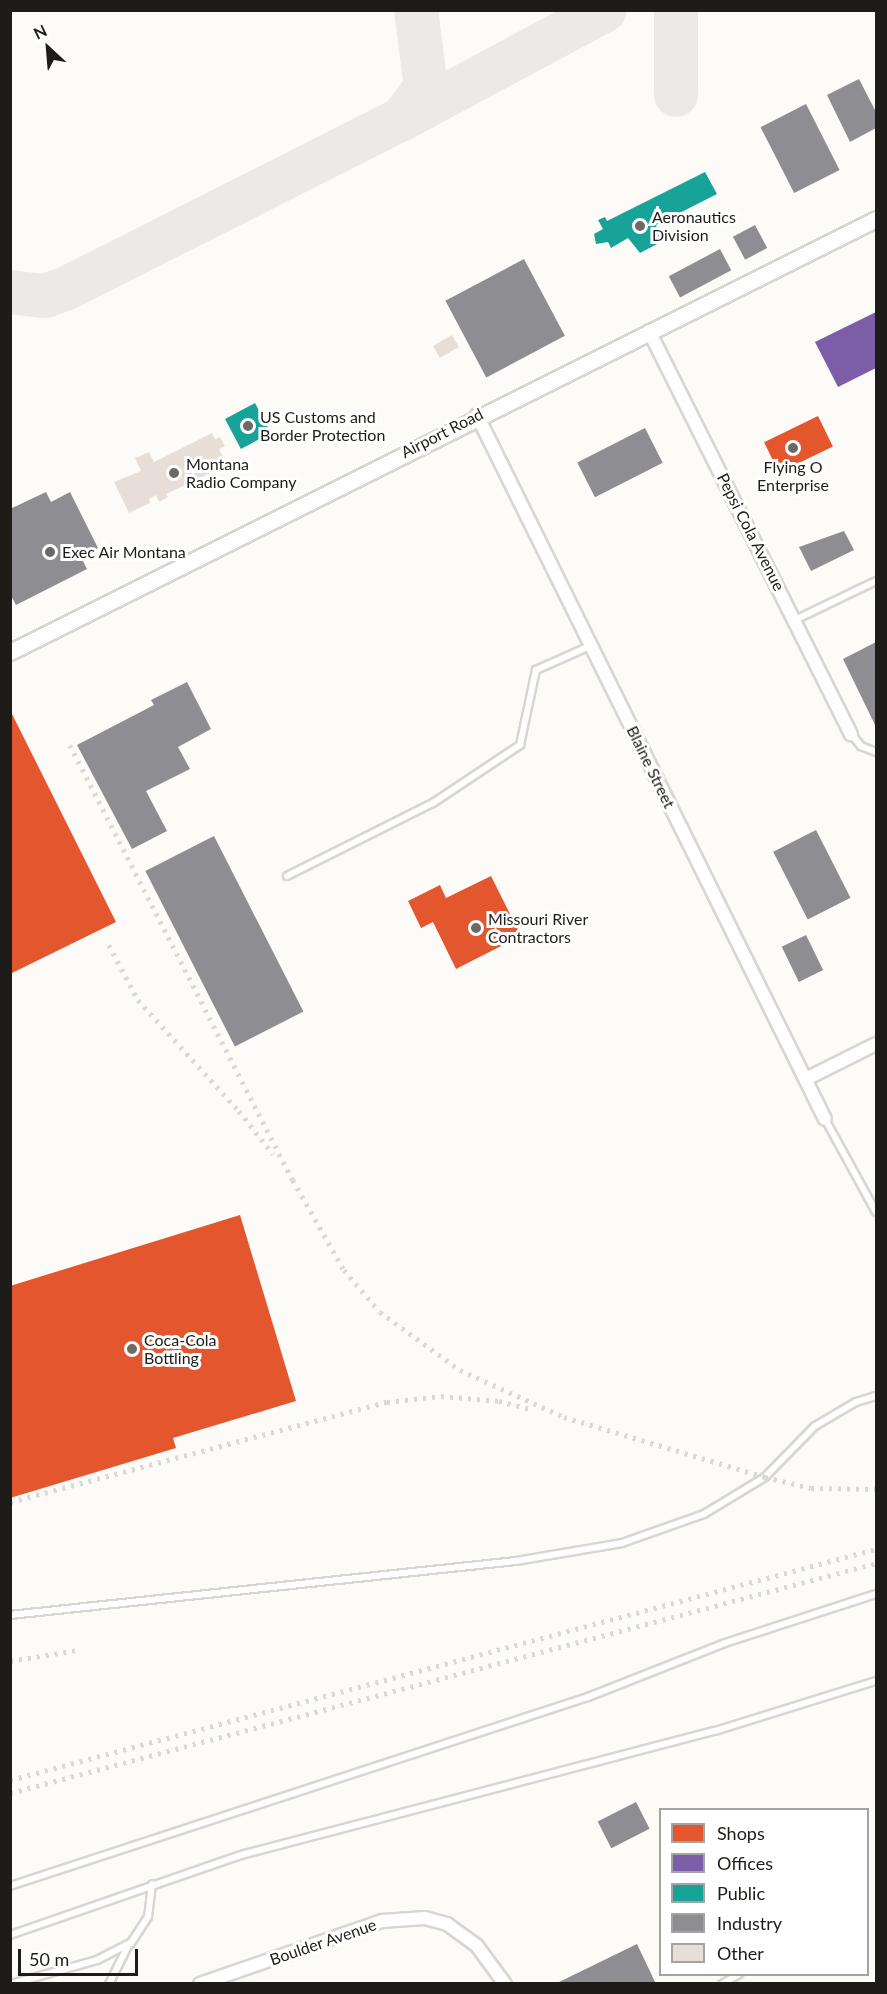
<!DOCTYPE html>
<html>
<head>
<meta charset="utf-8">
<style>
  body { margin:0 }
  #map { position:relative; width:887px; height:1994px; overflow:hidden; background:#fdfbf8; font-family:Lato,sans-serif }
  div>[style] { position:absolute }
  .shops>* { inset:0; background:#e4572e; transform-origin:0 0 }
  .offices>* { inset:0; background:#7b5ea7 }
  .public>* { inset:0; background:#17a398; transform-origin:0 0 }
  .industry>* { inset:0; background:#8d8d92; transform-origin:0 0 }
  .taxiway>* { height:44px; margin:-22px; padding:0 22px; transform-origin:22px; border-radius:22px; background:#ebeae8 }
  .building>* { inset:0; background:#e8ded8; transform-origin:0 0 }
  .roads { filter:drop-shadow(2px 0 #d8d6d3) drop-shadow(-2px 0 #d8d6d3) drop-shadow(0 2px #d8d6d3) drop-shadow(0 -2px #d8d6d3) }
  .service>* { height:6px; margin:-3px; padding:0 3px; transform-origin:3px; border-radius:3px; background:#fffefe }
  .minor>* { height:12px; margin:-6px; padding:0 6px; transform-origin:6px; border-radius:6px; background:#fffefe }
  .tertiary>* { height:15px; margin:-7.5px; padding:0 7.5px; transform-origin:7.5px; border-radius:7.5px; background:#fffefe }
  .rail>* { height:4.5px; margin-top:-2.25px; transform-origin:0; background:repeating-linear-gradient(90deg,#d9d9d8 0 3px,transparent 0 9px) }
  .dots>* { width:16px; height:16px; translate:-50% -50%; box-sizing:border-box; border:3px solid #fff; border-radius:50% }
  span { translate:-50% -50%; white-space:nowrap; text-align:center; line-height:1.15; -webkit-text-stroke:6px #fff; paint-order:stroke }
  .poi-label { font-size:16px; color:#1e1c18 }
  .left { translate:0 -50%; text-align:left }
  .street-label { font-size:16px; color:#1e1c18 }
  .frame { position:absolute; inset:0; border:12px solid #1e1c18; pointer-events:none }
  .legend { position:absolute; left:659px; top:1808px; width:210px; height:168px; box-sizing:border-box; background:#fff; border:2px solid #a5a4a3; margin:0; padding:8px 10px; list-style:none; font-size:18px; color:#1e1c18 }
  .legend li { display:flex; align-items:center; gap:12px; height:30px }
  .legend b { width:30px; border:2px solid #a5a4a3 }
  .north { position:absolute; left:18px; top:18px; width:60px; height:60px; -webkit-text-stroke:4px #fff; paint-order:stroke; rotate:334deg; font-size:16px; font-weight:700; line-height:24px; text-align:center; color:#1e1c18 }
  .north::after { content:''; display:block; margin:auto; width:21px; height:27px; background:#1e1c18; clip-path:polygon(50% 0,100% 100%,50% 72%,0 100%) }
  .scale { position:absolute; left:18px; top:1949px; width:120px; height:27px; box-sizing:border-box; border:3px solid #1e1c18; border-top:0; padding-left:8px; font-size:18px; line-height:21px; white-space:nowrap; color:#1e1c18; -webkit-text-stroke:4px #fff; paint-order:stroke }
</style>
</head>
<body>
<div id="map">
  <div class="shops">
    <i style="left:818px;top:416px;width:34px;height:60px;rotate:64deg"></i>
    <i style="clip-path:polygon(10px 710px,116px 922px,10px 974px)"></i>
    <i style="clip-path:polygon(491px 876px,521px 936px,456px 969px,433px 922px,421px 928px,408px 901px,440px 885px,446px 898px)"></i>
    <i style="clip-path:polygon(240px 1215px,296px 1401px,173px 1438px,176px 1448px,10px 1498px,10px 1286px)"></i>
  </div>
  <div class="offices">
    <i style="clip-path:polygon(876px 312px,876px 368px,838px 387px,815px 342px)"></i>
  </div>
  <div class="public">
    <i style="clip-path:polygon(705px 172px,717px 194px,656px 225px,661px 242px,640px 253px,628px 238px,611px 248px,608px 242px,596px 244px,594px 234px,603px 229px,598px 220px,605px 217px,607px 221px)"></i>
    <i style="left:255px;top:403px;width:34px;height:34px;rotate:62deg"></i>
  </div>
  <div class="industry">
    <i style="clip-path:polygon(859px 79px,876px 112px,876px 128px,850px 142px,827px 95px)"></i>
    <i style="left:806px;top:104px;width:74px;height:51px;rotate:63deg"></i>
    <i style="left:755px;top:225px;width:26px;height:25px;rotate:62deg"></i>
    <i style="left:720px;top:249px;width:24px;height:58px;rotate:62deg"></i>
    <i style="left:524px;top:259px;width:87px;height:89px;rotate:62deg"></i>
    <i style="left:645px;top:428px;width:39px;height:76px;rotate:63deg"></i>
    <i style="clip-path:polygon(46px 492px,51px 502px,70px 492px,98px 548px,81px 557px,87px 569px,16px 605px,10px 594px,10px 509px)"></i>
    <i style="clip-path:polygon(844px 531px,854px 550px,811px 571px,799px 547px)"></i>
    <i style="clip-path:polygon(876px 642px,876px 727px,843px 659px)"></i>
    <i style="clip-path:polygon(187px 682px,211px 729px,178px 747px,190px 769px,146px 791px,167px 831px,132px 849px,77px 745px,154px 705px,151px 700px)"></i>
    <i style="left:816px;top:830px;width:76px;height:48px;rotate:63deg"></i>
    <i style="left:214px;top:836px;width:197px;height:77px;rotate:63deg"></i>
    <i style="left:806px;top:935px;width:39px;height:27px;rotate:64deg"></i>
    <i style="left:636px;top:1802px;width:30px;height:43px;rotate:63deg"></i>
    <i style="clip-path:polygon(637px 1944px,656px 1984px,555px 1984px)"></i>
  </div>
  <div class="taxiway">
    <i style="left:676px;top:95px;width:85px;rotate:-90deg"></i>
    <i style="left:402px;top:119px;width:40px;rotate:-53deg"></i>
    <i style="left:426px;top:87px;width:78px;rotate:-97.4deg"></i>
    <i style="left:10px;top:292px;width:35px;rotate:7deg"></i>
    <i style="left:45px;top:296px;width:23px;rotate:-20deg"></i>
    <i style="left:67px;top:288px;width:375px;rotate:-26.8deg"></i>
    <i style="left:402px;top:119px;width:230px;rotate:-28.2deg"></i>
  </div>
  <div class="building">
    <i style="left:452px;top:335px;width:14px;height:22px;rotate:60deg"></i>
    <i style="clip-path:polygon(212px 433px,215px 439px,220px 437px,225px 446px,219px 449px,227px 465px,166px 494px,168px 497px,159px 502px,156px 495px,149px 499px,150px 503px,129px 513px,114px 482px,141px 471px,135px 458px,149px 452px,154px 462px)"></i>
  </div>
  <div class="roads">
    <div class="service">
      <i style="left:795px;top:620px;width:90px;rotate:-25.7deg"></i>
      <i style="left:851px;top:734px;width:16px;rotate:50deg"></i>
      <i style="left:861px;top:746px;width:16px;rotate:22deg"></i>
      <i style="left:287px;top:876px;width:163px;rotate:-26.6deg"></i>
      <i style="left:433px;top:803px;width:105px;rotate:-33.7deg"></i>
      <i style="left:520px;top:745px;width:77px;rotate:-78deg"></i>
      <i style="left:536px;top:670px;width:59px;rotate:-24deg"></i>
      <i style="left:825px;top:1119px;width:106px;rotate:61.3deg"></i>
      <i style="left:10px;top:1615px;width:509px;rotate:-6.09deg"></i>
      <i style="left:516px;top:1561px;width:108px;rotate:-9.6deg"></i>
      <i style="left:622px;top:1543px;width:87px;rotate:-19.5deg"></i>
      <i style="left:704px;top:1514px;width:71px;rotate:-31.2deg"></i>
      <i style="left:765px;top:1477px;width:71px;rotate:-45.6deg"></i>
      <i style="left:815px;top:1426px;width:48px;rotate:-30.3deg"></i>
      <i style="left:856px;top:1402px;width:21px;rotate:-17deg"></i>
      <i style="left:10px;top:1886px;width:608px;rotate:-18.11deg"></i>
      <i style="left:588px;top:1697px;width:147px;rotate:-21.5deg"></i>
      <i style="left:725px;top:1643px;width:159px;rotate:-18deg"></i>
      <i style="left:10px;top:1935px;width:244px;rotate:-19.1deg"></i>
      <i style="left:241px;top:1855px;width:490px;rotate:-14.7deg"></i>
      <i style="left:715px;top:1731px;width:169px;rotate:-17.3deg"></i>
      <i style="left:11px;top:1984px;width:89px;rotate:-15.6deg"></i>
      <i style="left:97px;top:1960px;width:38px;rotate:-27deg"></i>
      <i style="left:131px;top:1943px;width:31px;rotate:-57deg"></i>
      <i style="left:148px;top:1917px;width:33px;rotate:-83deg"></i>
      <i style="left:109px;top:1984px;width:42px;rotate:-63.4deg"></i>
      <i style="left:722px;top:1984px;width:20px;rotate:-30deg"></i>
    </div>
    <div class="minor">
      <i style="left:649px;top:331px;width:451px;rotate:63.4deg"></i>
      <i style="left:477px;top:415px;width:785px;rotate:63.7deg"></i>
      <i style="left:806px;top:1079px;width:78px;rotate:-26.6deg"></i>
      <i style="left:200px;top:1984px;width:193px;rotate:-19.1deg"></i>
      <i style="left:382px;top:1921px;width:43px;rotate:-4deg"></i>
      <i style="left:425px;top:1918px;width:23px;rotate:15deg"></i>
      <i style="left:447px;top:1924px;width:37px;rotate:36deg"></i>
      <i style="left:477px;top:1946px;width:47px;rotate:53.6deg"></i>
    </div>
    <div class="tertiary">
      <i style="left:10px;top:652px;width:968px;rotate:-26.57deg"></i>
    </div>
  </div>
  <div class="rail">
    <i style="left:70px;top:745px;width:489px;rotate:62.9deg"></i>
    <i style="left:293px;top:1180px;width:103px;rotate:60.5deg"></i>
    <i style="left:344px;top:1270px;width:55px;rotate:49.4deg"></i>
    <i style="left:380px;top:1312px;width:99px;rotate:35.9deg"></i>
    <i style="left:460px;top:1370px;width:114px;rotate:24.3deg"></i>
    <i style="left:564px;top:1417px;width:210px;rotate:16.6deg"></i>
    <i style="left:765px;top:1477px;width:47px;rotate:13.4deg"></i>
    <i style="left:811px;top:1488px;width:65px;rotate:0.9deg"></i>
    <i style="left:109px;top:945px;width:62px;rotate:62.2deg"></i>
    <i style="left:138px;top:1000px;width:150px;rotate:47.7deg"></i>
    <i style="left:239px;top:1111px;width:55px;rotate:51.7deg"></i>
    <i style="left:10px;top:1502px;width:390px;rotate:-14.9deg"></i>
    <i style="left:387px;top:1402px;width:54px;rotate:-6.3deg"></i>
    <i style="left:441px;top:1396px;width:58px;rotate:4.9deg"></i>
    <i style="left:499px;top:1401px;width:34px;rotate:14deg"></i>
    <i style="left:10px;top:1661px;width:69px;rotate:-9.2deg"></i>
    <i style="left:10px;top:1780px;width:896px;rotate:-14.94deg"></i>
    <i style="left:10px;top:1793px;width:896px;rotate:-14.87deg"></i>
  </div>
  <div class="dots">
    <i style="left:640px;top:226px;background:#6c6a66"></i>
    <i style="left:248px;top:426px;background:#6c6a66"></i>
    <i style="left:793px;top:448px;background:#6c6a66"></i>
    <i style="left:174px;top:473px;background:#6c6a66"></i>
    <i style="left:50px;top:552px;background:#6c6a66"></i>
    <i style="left:476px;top:928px;background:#6c6a66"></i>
    <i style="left:132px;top:1349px;background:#6c6a66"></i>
  </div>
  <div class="poi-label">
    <span class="left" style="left:652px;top:226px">Aeronautics<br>Division</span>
    <span class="left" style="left:260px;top:426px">US Customs and<br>Border Protection</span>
    <span class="left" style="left:186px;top:473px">Montana<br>Radio Company</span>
    <span style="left:793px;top:476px">Flying O<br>Enterprise</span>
    <span class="left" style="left:62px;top:552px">Exec Air Montana</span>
    <span class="left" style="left:488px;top:928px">Missouri River<br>Contractors</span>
    <span class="left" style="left:144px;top:1349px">Coca-Cola<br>Bottling</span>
  </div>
  <div class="street-label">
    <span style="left:442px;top:433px;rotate:-27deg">Airport Road</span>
    <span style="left:751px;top:532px;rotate:63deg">Pepsi Cola Avenue</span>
    <span style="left:651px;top:767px;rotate:64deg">Blaine Street</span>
    <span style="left:323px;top:1942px;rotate:-19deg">Boulder Avenue</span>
  </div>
  <div class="frame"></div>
  <ul class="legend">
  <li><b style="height:16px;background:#e4572e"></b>Shops</li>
  <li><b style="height:16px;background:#7b5ea7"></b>Offices</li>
  <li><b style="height:16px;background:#17a398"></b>Public</li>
  <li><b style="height:16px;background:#8d8d92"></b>Industry</li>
  <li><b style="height:16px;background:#e8ded8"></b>Other</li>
  </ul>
  <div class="north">N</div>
  <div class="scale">50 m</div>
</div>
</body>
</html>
